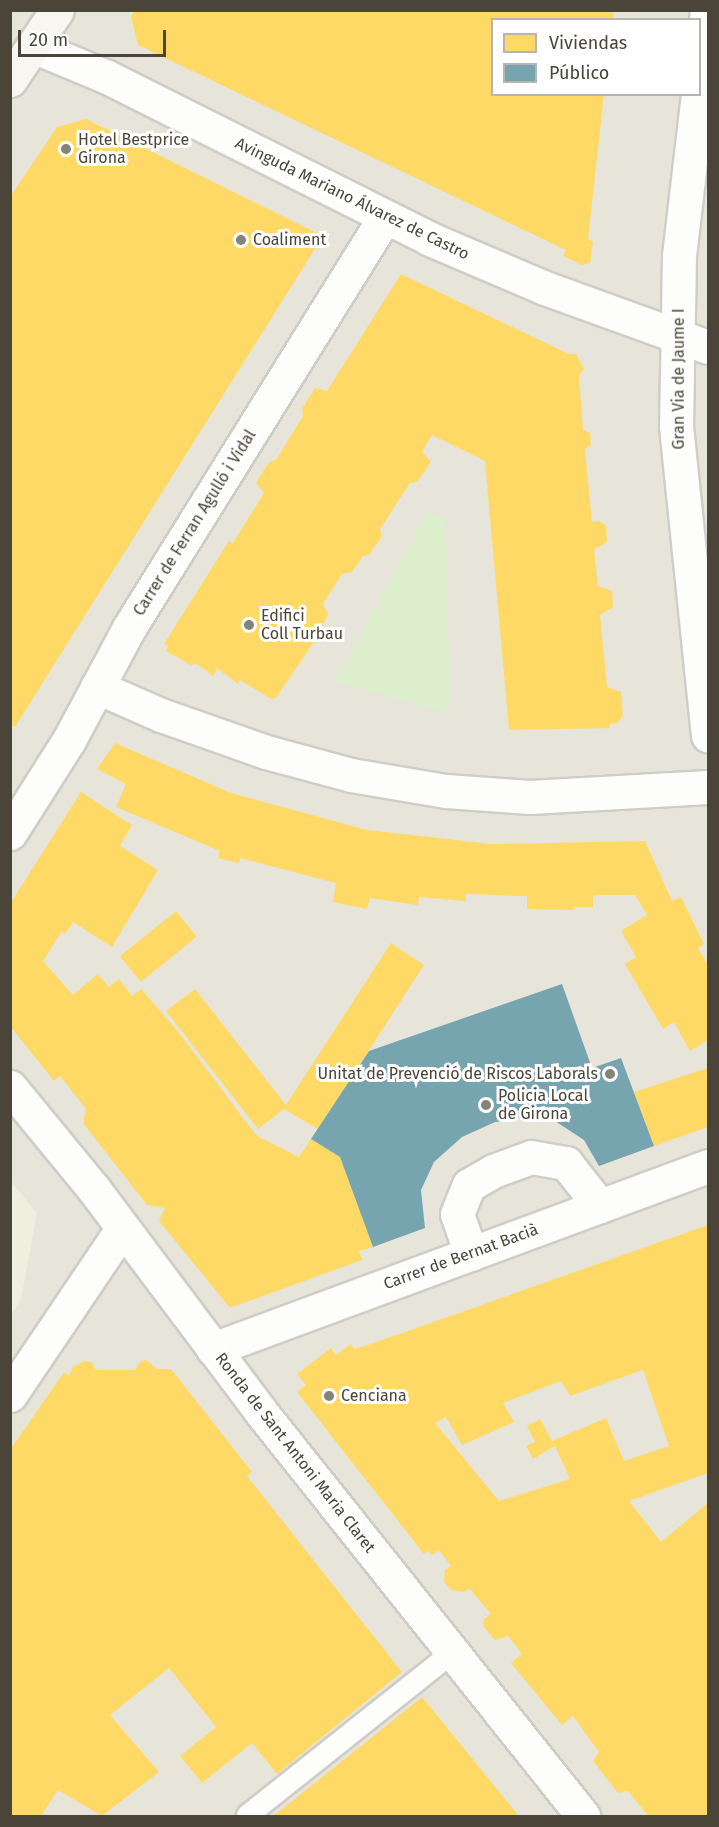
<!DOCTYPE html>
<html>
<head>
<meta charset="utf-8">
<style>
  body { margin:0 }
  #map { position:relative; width:719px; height:1827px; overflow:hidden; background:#f2f2ed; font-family:"Fira Sans",sans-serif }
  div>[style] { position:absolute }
  .residential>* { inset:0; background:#e7e4da }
  .education>* { inset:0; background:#f0eedf }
  .green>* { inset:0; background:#ddeecd }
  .homes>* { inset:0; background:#ffd966; transform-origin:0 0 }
  .public>* { inset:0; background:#76a5af }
  .roads { filter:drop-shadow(2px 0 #cecdc7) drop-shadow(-2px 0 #cecdc7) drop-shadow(0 2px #cecdc7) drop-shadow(0 -2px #cecdc7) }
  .lane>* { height:21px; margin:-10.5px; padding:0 10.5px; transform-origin:10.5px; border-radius:10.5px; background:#fdfdfc }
  .street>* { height:33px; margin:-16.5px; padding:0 16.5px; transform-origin:16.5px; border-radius:16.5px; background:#fdfdfc }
  .secondary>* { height:33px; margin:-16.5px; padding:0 16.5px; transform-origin:16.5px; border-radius:16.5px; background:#f7f6f0 }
  .dots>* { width:16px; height:16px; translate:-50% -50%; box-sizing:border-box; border:3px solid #fff; border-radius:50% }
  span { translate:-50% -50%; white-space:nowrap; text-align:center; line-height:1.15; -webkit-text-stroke:6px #fff; paint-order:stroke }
  .poi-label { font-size:16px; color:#4a4538 }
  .left { translate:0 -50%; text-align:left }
  .right { translate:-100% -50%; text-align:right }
  .street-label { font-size:16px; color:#4a4538 }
  .frame { position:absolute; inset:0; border:12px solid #4a4538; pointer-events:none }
  .legend { position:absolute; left:491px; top:18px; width:210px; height:78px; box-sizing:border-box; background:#fff; border:2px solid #b7b5af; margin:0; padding:8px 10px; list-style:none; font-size:18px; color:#4a4538 }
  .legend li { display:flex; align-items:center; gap:12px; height:30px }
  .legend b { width:30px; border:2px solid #b7b5af }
  .scale { position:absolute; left:18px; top:30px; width:148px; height:27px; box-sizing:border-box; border:3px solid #4a4538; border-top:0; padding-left:8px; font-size:18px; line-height:21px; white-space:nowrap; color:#4a4538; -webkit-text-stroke:4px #fff; paint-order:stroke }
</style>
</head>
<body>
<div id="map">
  <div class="residential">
    <i style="clip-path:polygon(evenodd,11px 11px,708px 11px,708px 1816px,11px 1816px,11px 11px,492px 20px,700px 20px,700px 94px,492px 94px,492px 20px)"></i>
  </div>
  <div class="education">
    <i style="clip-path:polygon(11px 1181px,37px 1213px,21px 1300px,11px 1315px)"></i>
  </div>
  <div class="green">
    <i style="clip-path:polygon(427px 512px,446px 519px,450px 713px,336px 682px)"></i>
  </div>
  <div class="homes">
    <i style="clip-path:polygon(135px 10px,614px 10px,613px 20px,492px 20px,492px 94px,604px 94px,588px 239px,593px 242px,590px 263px,582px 265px,563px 256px,566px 250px,138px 45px,131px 17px)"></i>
    <i style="clip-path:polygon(86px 119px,323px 236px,15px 727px,10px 724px,10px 197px,57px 127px)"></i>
    <i style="clip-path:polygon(401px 274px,569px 354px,576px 354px,584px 369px,579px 376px,583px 430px,590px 433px,591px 445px,585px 449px,592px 522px,599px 521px,606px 526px,607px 542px,594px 550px,598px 586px,612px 591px,613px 607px,600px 615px,607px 687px,621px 692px,623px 716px,617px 723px,610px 724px,610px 728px,509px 730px,485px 461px,432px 435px,422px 452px,431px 462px,417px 482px,410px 483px,380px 529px,382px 536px,369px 555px,363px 556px,352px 572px,342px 574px,323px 604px,328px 614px,317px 637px,276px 698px,271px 699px,240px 680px,238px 684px,217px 668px,213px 676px,197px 664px,191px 665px,166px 651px,168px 646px,164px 644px,229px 541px,233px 543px,264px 493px,256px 483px,269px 462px,276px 460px,303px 416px,302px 409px,315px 388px,327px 391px)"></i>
    <i style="clip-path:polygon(115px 743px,231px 793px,367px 830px,491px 844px,645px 841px,672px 901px,681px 897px,704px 944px,698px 948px,708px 965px,708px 1040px,690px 1051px,674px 1022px,663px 1029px,625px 964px,636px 957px,621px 931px,647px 915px,635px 895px,593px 895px,593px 907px,574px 907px,573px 910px,527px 909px,527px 896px,466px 894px,466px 901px,419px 897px,418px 905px,370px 898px,367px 909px,333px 902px,336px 883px,240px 858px,239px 863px,218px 858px,220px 851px,116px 807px,126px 784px,97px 769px)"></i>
    <i style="clip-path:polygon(81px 792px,132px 825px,120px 846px,158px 870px,112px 947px,73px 922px,65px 934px,62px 931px,43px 961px,73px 995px,98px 974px,109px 987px,119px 979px,132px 996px,141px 989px,176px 1029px,257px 1136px,299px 1157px,311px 1139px,340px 1157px,373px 1247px,359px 1251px,362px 1260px,230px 1308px,159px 1221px,165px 1208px,147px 1205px,83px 1123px,86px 1109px,60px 1076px,54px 1081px,10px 1026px,10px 904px)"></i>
    <i style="left:176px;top:911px;width:33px;height:72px;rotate:51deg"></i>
    <i style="clip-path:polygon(391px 943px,424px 965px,318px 1129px,284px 1109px,258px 1129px,166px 1011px,195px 989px,286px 1105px)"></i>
    <i style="clip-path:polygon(708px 1068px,708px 1127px,654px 1146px,634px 1092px)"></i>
    <i style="clip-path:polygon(evenodd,708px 1225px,708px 1473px,629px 1501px,661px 1542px,708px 1503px,708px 1816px,648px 1816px,628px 1791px,618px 1793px,593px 1761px,599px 1752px,573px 1716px,562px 1725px,511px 1663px,522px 1654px,508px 1636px,495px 1640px,483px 1626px,484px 1619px,491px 1614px,469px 1588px,464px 1592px,451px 1590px,444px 1582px,445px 1570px,451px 1566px,439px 1550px,432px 1555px,428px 1551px,424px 1554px,297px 1392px,306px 1385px,297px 1374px,331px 1348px,336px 1355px,351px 1344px,354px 1349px,371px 1344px,708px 1225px,643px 1370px,669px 1446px,624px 1461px,606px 1418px,552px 1441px,540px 1419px,527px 1426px,535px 1442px,526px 1446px,533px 1459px,555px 1446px,570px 1479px,499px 1501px,435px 1423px,446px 1417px,462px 1445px,514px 1422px,503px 1403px,561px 1381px,570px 1396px,643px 1370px)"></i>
    <i style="clip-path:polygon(146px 1360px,157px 1369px,171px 1369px,252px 1472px,247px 1476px,402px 1672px,277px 1774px,252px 1743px,202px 1783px,180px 1756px,216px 1727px,169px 1668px,110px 1715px,159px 1772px,102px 1816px,58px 1790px,41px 1816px,10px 1816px,10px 1450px,64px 1372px,69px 1376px,73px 1367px,84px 1361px,91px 1362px,96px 1370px,135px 1370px,140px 1362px)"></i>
    <i style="clip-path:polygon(422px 1697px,519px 1816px,273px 1816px,326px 1774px)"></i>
  </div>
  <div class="public">
    <i style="clip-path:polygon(562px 984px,592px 1068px,621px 1058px,654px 1146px,599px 1166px,584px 1140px,555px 1121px,524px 1118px,495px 1122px,462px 1137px,434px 1162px,421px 1190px,425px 1228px,373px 1247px,340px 1157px,311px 1139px,369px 1051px)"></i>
  </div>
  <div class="roads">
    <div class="lane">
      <i style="left:247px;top:1815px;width:262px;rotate:-38.5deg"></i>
    </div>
    <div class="street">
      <i style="left:33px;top:46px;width:80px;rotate:22.7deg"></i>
      <i style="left:107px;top:77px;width:361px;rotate:26.6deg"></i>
      <i style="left:430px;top:239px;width:125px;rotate:23.1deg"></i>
      <i style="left:545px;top:288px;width:173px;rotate:19.9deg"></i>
      <i style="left:700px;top:79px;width:69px;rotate:-84.2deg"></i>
      <i style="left:698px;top:94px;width:163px;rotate:96.7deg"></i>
      <i style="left:679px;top:256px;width:170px;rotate:91deg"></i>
      <i style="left:676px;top:426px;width:311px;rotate:84.1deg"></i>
      <i style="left:97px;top:687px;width:70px;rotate:23.6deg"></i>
      <i style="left:161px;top:715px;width:111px;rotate:19.4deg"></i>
      <i style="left:266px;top:752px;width:88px;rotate:15.1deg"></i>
      <i style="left:351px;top:775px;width:96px;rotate:9.6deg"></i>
      <i style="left:446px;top:791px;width:84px;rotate:4.1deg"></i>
      <i style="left:530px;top:797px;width:178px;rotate:-3.2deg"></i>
      <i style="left:10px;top:833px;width:110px;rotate:-57.6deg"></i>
      <i style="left:69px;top:740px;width:127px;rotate:-61.8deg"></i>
      <i style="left:129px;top:628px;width:484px;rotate:-58.1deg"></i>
      <i style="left:10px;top:1087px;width:131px;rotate:50.6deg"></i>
      <i style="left:93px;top:1188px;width:280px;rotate:53.1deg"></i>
      <i style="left:261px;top:1412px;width:517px;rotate:51.44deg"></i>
      <i style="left:471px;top:1254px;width:42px;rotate:-109.3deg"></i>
      <i style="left:457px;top:1214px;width:31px;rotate:-68deg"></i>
      <i style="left:469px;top:1185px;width:28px;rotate:-30deg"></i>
      <i style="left:493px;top:1171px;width:40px;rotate:-20.2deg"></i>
      <i style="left:531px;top:1157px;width:36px;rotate:10deg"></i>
      <i style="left:566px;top:1163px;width:55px;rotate:51.7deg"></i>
      <i style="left:213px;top:1349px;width:528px;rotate:-20.29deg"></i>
      <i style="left:10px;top:1395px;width:200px;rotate:-56deg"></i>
    </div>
    <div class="secondary">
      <i style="left:10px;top:80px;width:84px;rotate:-56.1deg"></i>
    </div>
  </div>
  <div class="dots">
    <i style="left:66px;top:149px;background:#858277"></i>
    <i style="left:241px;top:240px;background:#858277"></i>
    <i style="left:249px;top:625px;background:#858277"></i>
    <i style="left:610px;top:1074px;background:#858277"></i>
    <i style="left:486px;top:1105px;background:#858277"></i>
    <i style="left:329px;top:1396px;background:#858277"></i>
  </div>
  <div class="poi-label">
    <span class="left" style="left:78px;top:149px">Hotel Bestprice<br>Girona</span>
    <span class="left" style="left:253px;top:240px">Coaliment</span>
    <span class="left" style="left:261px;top:625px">Edifici<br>Coll Turbau</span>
    <span class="right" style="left:598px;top:1074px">Unitat de Prevenció de Riscos Laborals</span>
    <span class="left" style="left:498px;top:1105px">Policia Local<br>de Girona</span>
    <span class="left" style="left:341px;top:1396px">Cenciana</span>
  </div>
  <div class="street-label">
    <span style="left:352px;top:199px;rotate:26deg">Avinguda Mariano Álvarez de Castro</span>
    <span style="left:679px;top:379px;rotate:-90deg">Gran Via de Jaume I</span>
    <span style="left:195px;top:523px;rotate:-58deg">Carrer de Ferran Agulló i Vidal</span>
    <span style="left:461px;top:1257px;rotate:-20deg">Carrer de Bernat Bacià</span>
    <span style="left:295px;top:1453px;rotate:52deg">Ronda de Sant Antoni Maria Claret</span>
  </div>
  <div class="frame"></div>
  <ul class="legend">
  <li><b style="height:16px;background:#ffd966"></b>Viviendas</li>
  <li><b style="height:16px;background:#76a5af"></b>Público</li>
  </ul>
  <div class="scale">20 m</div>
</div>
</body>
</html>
